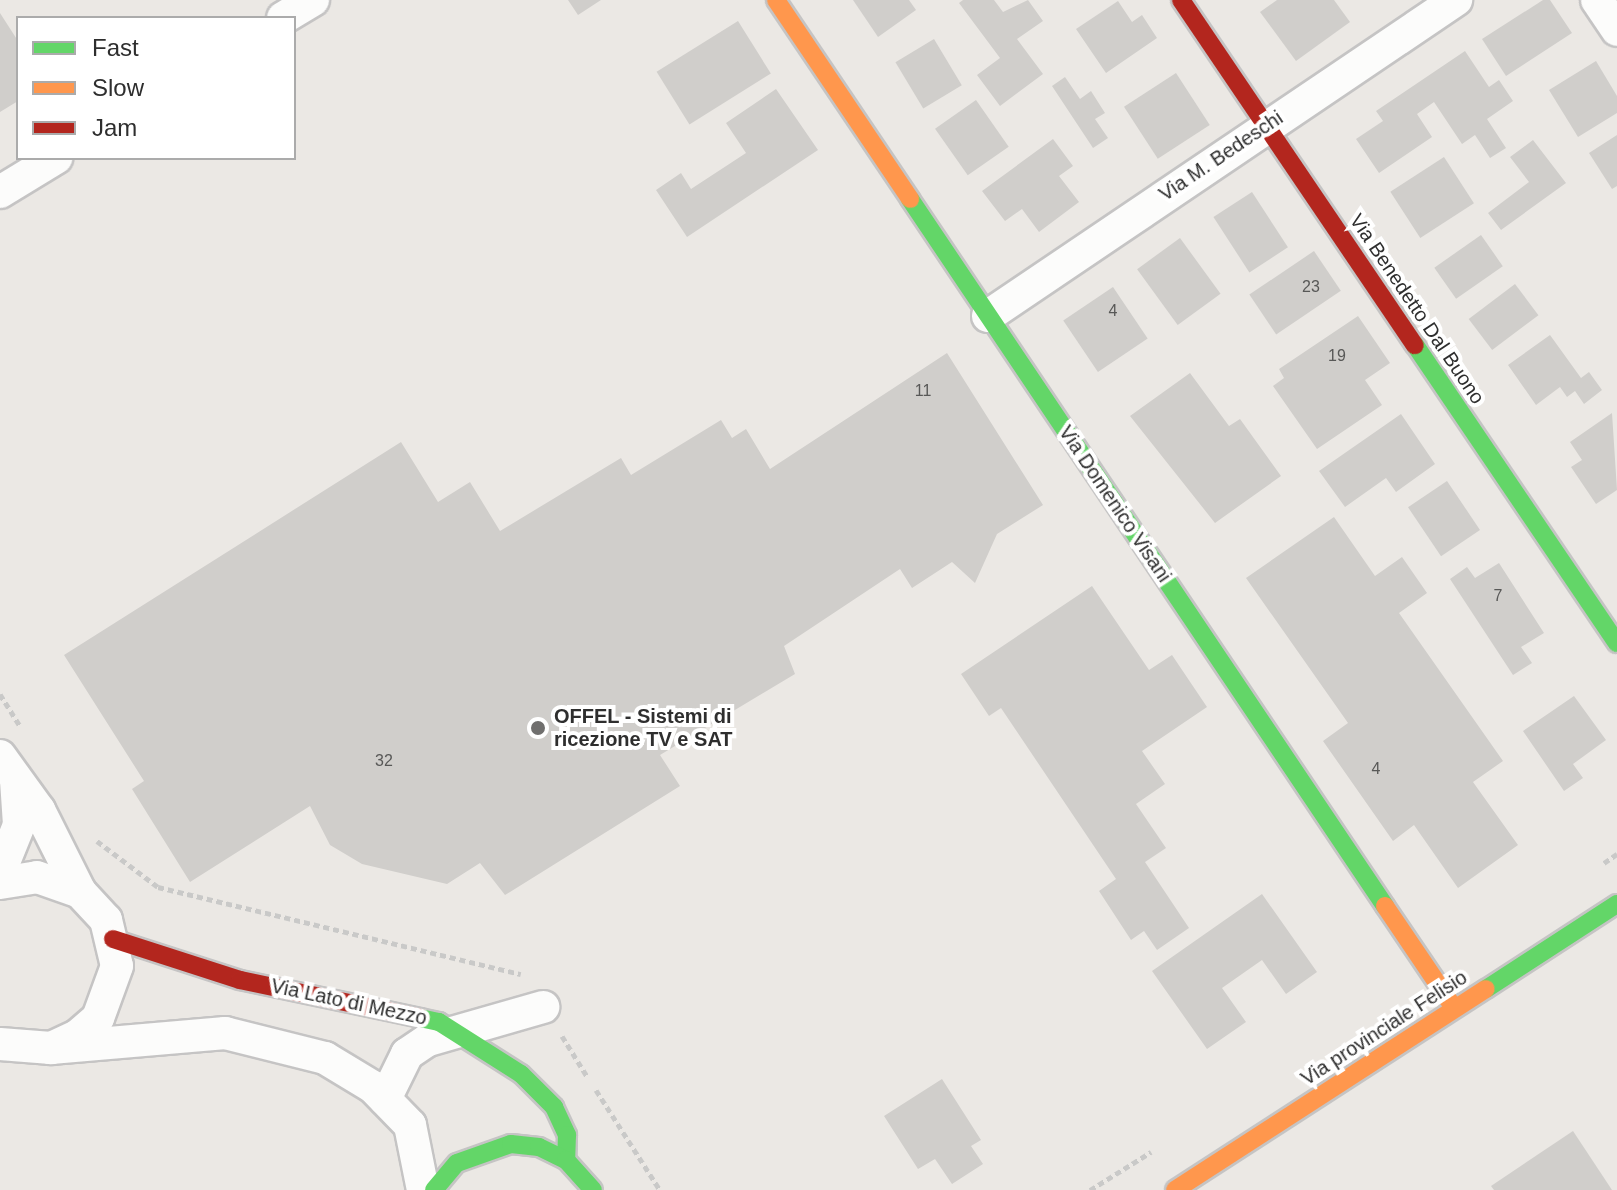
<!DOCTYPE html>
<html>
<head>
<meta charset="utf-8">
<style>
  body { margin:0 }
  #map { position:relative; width:1617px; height:1190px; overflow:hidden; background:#ebe8e4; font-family:Arial,sans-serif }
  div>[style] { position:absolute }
  .building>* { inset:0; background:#d0cecb; transform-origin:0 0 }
  .path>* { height:5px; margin-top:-2.5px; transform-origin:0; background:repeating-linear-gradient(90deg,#c9c9c8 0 6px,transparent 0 10px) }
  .roads { filter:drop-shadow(2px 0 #c5c4c4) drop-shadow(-2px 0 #c5c4c4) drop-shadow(0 2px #c5c4c4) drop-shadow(0 -2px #c5c4c4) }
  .street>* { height:32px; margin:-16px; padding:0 16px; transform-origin:16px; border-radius:16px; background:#fcfcfb }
  .fast>* { height:18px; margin:-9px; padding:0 9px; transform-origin:9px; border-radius:9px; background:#63d668 }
  .slow>* { height:18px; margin:-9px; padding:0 9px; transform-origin:9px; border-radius:9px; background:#ff974d }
  .jam>* { height:18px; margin:-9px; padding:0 9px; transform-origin:9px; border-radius:9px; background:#b3261e }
  .dots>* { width:22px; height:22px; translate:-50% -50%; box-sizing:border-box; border:4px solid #fff; border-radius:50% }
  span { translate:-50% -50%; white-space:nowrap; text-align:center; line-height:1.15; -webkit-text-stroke:8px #fff; paint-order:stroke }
  .number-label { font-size:16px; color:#585857 }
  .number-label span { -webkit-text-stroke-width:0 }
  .street-label { font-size:20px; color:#2e2e2e }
  .poi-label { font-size:20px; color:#2e2e2e; font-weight:700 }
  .left { translate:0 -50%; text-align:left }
  .legend { position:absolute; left:16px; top:16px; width:280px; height:144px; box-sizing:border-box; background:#fff; border:2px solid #ababab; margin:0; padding:10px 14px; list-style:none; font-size:24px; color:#2e2e2e }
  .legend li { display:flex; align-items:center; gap:16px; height:40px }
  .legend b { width:40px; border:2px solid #ababab }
</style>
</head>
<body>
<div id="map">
  <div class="building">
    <i style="clip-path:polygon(568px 0,601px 0,578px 15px)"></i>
    <i style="clip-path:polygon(853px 0,909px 0,916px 10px,878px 37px)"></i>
    <i style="clip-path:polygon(963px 0,994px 0,1003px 12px,1028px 0,1043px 21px,1017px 39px,1043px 74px,1000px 106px,977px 75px,1000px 58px,959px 3px)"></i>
    <i style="clip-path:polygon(1277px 0,1334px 0,1350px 22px,1296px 61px,1260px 12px)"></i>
    <i style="clip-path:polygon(1543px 0,1550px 0,1572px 33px,1506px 76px,1482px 39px)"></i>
    <i style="clip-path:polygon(1118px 1px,1132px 22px,1142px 15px,1157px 38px,1106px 73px,1076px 29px)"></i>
    <i style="clip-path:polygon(0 13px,18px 41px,18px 101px,0 112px)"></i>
    <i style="left:738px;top:21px;width:62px;height:96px;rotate:58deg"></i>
    <i style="left:934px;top:39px;width:54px;height:45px;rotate:59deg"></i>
    <i style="clip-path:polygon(1465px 51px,1489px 87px,1499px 80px,1513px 101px,1487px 119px,1506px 148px,1490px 158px,1475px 135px,1462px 144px,1434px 102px,1417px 114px,1432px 137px,1379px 173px,1356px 139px,1383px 121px,1376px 111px)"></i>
    <i style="clip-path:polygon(1596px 61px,1617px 96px,1617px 113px,1578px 137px,1549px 90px)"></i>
    <i style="left:1176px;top:73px;width:62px;height:62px;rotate:57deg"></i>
    <i style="clip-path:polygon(1065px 77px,1080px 99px,1091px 91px,1105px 113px,1095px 119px,1108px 138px,1093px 148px,1052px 86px)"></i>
    <i style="clip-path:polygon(776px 89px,818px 150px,687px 237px,656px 190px,681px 173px,691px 189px,746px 153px,726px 123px)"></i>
    <i style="left:976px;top:100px;width:57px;height:50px;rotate:55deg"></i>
    <i style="clip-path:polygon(1617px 135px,1617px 186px,1612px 189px,1589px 153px)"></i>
    <i style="clip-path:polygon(1053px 139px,1073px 166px,1059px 176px,1079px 202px,1039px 232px,1022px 209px,1005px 221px,982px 191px)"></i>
    <i style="clip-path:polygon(1533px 140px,1566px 183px,1501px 230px,1488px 213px,1529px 182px,1510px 157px)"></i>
    <i style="left:1444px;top:157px;width:55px;height:64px;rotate:57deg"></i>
    <i style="left:1252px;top:192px;width:66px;height:46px;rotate:57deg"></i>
    <i style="left:1481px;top:235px;width:38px;height:57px;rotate:55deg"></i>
    <i style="left:1180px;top:238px;width:69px;height:53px;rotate:54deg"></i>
    <i style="left:1314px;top:251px;width:48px;height:78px;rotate:56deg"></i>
    <i style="left:1515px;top:284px;width:39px;height:58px;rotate:53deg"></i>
    <i style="left:1113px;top:287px;width:62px;height:60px;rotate:56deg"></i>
    <i style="clip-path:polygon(1358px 316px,1390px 363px,1365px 380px,1382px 405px,1317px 449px,1273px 386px,1284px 378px,1279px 369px)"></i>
    <i style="clip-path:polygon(1550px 335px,1581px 378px,1589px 372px,1602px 390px,1584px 404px,1575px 391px,1567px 397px,1560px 387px,1536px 405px,1508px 365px)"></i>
    <i style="clip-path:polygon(947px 353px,1043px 505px,997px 534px,975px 583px,952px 562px,912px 588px,900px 569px,784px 646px,795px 674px,660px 755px,680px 786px,505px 895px,480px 863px,447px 884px,362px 864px,330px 845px,310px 806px,190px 882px,132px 789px,144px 781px,64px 655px,401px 442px,438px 502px,470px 482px,500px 531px,621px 458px,631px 475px,721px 420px,732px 438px,746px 429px,770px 469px)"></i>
    <i style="clip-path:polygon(1190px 373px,1229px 426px,1240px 419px,1281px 476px,1215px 523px,1130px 416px)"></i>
    <i style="clip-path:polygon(1612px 413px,1617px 490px,1596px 504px,1571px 467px,1582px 460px,1570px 442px)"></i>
    <i style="clip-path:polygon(1401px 414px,1435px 464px,1396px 492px,1386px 478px,1345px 507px,1319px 471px)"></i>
    <i style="left:1447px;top:481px;width:59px;height:47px;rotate:56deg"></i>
    <i style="clip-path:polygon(1334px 517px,1375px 576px,1402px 557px,1427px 593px,1399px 613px,1503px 761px,1473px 782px,1518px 845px,1458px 888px,1414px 825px,1393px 841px,1323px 741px,1348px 723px,1246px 578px)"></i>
    <i style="clip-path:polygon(1499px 563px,1544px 633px,1521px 647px,1532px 663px,1513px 675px,1450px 579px,1467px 567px,1475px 578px)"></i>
    <i style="clip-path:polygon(1092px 586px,1149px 670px,1172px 655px,1207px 707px,1142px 751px,1165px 784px,1136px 804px,1166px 848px,1145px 862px,1189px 928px,1157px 950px,1144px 931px,1131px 940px,1099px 891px,1116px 879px,1001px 708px,989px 716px,961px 674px)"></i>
    <i style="clip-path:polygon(1574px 696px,1606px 740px,1573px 764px,1583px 778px,1564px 791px,1523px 731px)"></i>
    <i style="clip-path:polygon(1262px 894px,1317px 972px,1286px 994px,1262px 960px,1222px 988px,1246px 1022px,1207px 1049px,1152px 971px)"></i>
    <i style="clip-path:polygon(942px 1079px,981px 1140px,971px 1146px,983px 1164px,952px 1184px,935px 1159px,918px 1169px,884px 1116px)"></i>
    <i style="clip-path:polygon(1573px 1131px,1612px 1190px,1494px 1190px,1491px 1186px)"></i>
  </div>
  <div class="path">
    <i style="left:0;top:694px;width:39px;rotate:58deg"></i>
    <i style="left:97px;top:841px;width:76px;rotate:37deg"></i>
    <i style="left:158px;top:887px;width:373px;rotate:13.5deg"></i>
    <i style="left:1604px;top:863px;width:16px;rotate:-35deg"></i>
    <i style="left:562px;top:1036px;width:49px;rotate:58.2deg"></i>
    <i style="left:596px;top:1090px;width:119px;rotate:57.4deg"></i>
    <i style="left:1090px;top:1190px;width:72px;rotate:-31.9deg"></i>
  </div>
  <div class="roads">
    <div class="street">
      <i style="left:1597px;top:0;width:36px;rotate:56deg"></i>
      <i style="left:283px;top:18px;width:35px;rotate:-31deg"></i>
      <i style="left:0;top:192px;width:66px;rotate:-31.3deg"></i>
      <i style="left:988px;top:316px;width:565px;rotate:-34.03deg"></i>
      <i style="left:0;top:756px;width:67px;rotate:54.2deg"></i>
      <i style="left:39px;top:810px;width:92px;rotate:63.4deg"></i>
      <i style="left:0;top:872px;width:51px;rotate:-68deg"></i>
      <i style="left:19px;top:825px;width:45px;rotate:-93.8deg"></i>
      <i style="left:0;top:883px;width:37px;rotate:-9deg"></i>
      <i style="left:37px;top:877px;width:46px;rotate:19.2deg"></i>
      <i style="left:80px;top:892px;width:38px;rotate:47deg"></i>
      <i style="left:106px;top:920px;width:47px;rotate:76.6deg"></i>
      <i style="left:117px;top:966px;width:55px;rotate:110.1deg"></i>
      <i style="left:98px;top:1018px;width:28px;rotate:139deg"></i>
      <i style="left:77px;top:1036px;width:29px;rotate:155deg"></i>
      <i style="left:51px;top:1048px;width:51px;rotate:-175.5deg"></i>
      <i style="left:51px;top:1048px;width:175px;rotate:-4.9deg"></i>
      <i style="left:225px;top:1033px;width:103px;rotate:14deg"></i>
      <i style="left:325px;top:1058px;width:56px;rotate:31.1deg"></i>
      <i style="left:373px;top:1087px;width:53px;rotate:45.8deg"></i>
      <i style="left:410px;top:1125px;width:66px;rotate:78.7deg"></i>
      <i style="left:385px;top:1099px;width:50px;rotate:-63.9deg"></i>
      <i style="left:407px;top:1054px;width:25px;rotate:-34deg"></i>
      <i style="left:428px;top:1040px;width:120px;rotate:-16deg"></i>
    </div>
    <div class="fast">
      <i style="left:910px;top:199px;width:852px;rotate:56.1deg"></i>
      <i style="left:1415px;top:345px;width:360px;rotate:55.9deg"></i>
      <i style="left:1486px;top:989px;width:156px;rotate:-33deg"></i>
      <i style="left:420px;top:1018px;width:19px;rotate:12deg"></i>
      <i style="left:439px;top:1022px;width:97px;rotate:32.4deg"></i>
      <i style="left:521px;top:1074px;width:47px;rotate:45deg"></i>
      <i style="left:554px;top:1107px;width:31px;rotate:65deg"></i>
      <i style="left:567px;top:1135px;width:25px;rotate:92deg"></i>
      <i style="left:434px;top:1190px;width:35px;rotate:-50deg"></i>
      <i style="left:457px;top:1163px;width:57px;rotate:-19.4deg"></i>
      <i style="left:511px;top:1144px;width:28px;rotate:6deg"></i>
      <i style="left:539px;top:1147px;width:30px;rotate:26deg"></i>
      <i style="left:566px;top:1160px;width:40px;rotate:48deg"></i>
    </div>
    <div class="slow">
      <i style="left:776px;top:0;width:240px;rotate:56deg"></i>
      <i style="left:1385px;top:906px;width:123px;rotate:55.9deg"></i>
      <i style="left:1175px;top:1190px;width:370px;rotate:-32.9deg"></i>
    </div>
    <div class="jam">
      <i style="left:1181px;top:0;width:417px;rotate:55.9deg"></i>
      <i style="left:113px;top:939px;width:133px;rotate:17.9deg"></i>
      <i style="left:240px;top:980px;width:184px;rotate:11.9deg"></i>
    </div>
  </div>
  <div class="dots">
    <i style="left:538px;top:728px;background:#706f6e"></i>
  </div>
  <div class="number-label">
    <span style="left:1311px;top:287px">23</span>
    <span style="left:1113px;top:311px">4</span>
    <span style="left:1337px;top:356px">19</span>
    <span style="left:923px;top:391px">11</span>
    <span style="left:1498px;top:596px">7</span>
    <span style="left:384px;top:761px">32</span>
    <span style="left:1376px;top:769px">4</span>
  </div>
  <div class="street-label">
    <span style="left:1221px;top:156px;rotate:-34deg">Via M. Bedeschi</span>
    <span style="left:1417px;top:309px;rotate:56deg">Via Benedetto Dal Buono</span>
    <span style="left:1115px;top:504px;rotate:56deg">Via Domenico Visani</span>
    <span style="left:349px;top:1002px;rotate:12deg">Via Lato di Mezzo</span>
    <span style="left:1384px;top:1028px;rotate:-33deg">Via provinciale Felisio</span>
  </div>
  <div class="poi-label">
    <span class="left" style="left:554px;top:728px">OFFEL - Sistemi di<br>ricezione TV e SAT</span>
  </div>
  <ul class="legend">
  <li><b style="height:10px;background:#63d668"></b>Fast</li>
  <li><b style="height:10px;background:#ff974d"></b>Slow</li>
  <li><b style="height:10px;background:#b3261e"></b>Jam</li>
  </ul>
</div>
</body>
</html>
